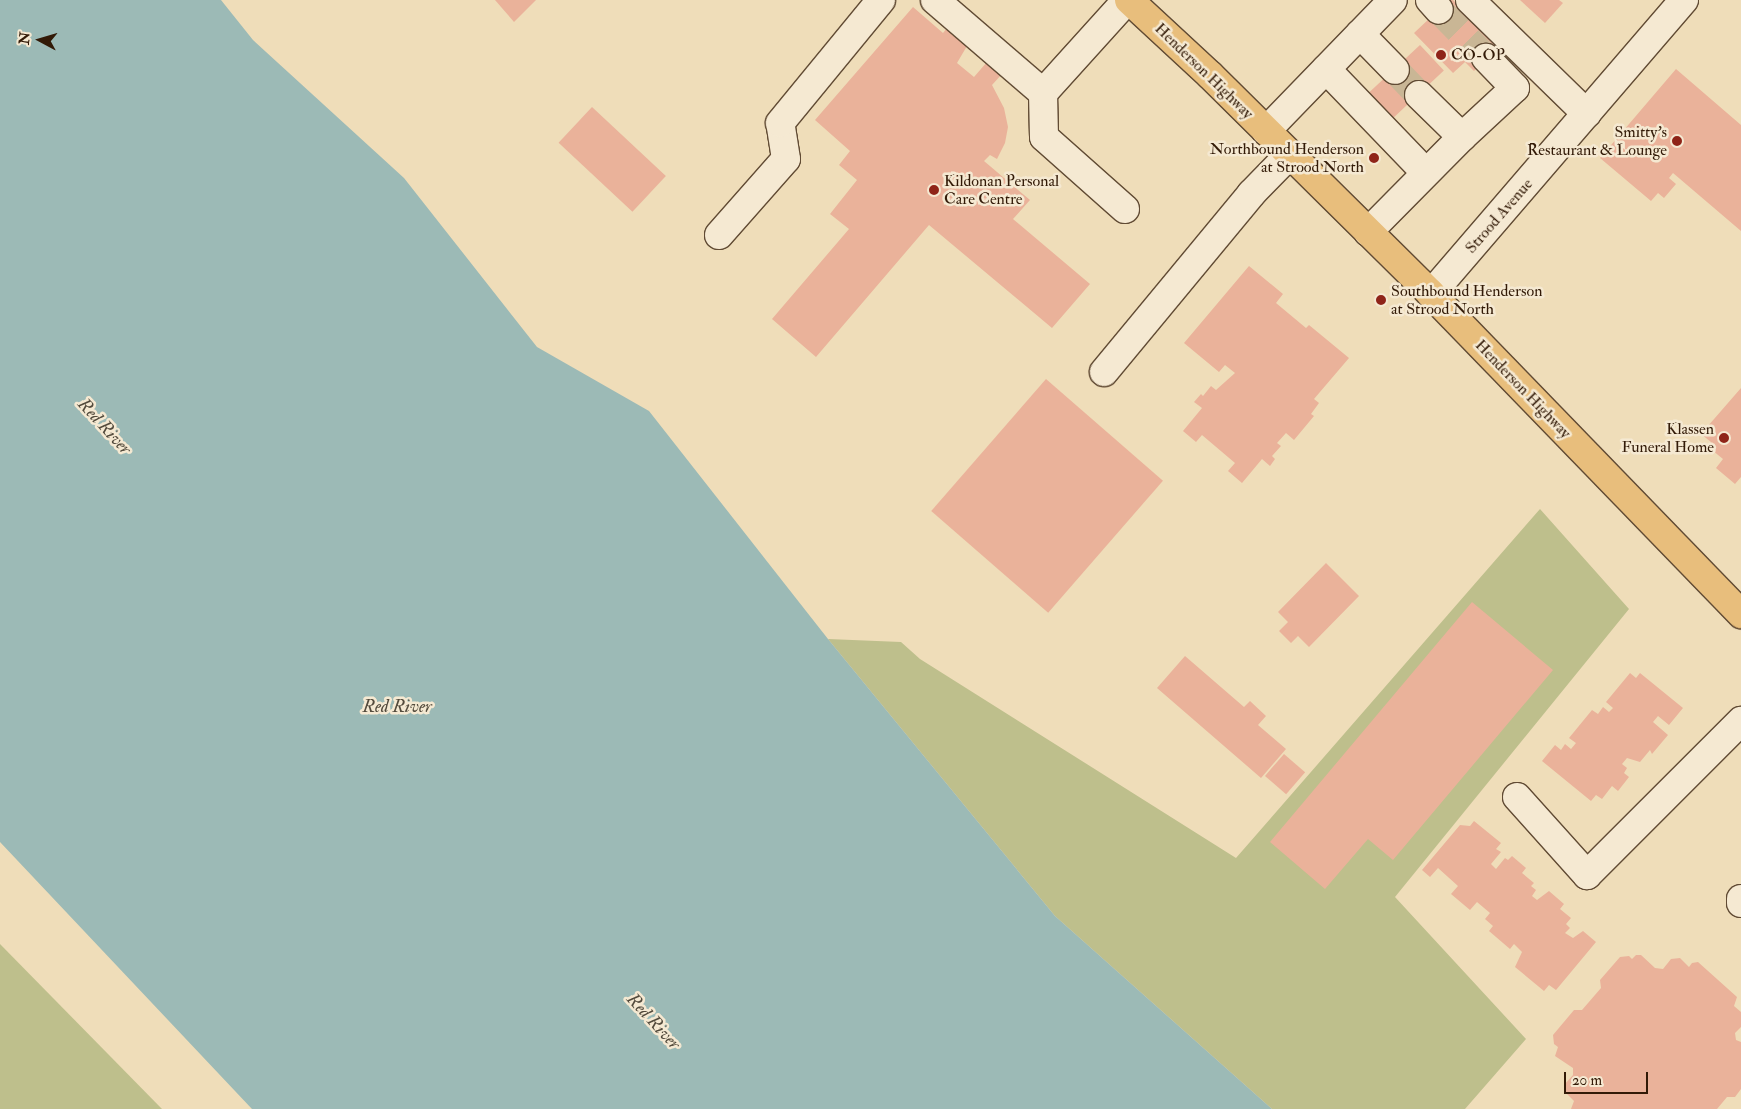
<!DOCTYPE html>
<html>
<head>
<meta charset="utf-8">
<style>
  body { margin:0 }
  #map { position:relative; width:1741px; height:1109px; overflow:hidden; background:#efddb9; font-family:"IM FELL Double Pica",serif }
  div>[style] { position:absolute }
  .green>* { inset:0; background:#bebf8c }
  .water>* { inset:0; background:#9cbab6 }
  .building>* { inset:0; background:#eab29a; transform-origin:0 0 }
  .minor-tunnel>* { height:28px; margin-top:-14px; transform-origin:0; background:repeating-linear-gradient(90deg,#c9b695 0 28px,transparent 0 42px) }
  .roads { filter:drop-shadow(1px 0 #614b34) drop-shadow(-1px 0 #614b34) drop-shadow(0 1px #614b34) drop-shadow(0 -1px #614b34) }
  .minor>* { height:28px; margin:-14px; padding:0 14px; transform-origin:14px; border-radius:14px; background:#f5e9d2 }
  .major>* { height:28px; margin:-14px; padding:0 14px; transform-origin:14px; border-radius:14px; background:#e8be7c }
  .dots>* { width:14px; height:14px; translate:-50% -50%; box-sizing:border-box; border:2px solid #f5e9d2; border-radius:50% }
  span { translate:-50% -50%; white-space:nowrap; text-align:center; line-height:1.15; -webkit-text-stroke:5px #f5e9d2; paint-order:stroke }
  .poi-label { font-size:16px; color:#321a07 }
  .left { translate:0 -50%; text-align:left }
  .right { translate:-100% -50%; text-align:right }
  .street-label { font-size:16px; color:#321a07 }
  .water-label { font-size:18px; color:#524a3c; font-style:italic }
  .north { position:absolute; left:15px; top:15px; width:50px; height:50px; -webkit-text-stroke:4px #f5e9d2; paint-order:stroke; rotate:276deg; font-size:14px; font-weight:700; line-height:20px; text-align:center; color:#321a07 }
  .north::after { content:''; display:block; margin:auto; width:18px; height:22px; background:#321a07; clip-path:polygon(50% 0,100% 100%,50% 72%,0 100%) }
  .scale { position:absolute; left:1564px; top:1072px; width:84px; height:22px; box-sizing:border-box; border:2px solid #321a07; border-top:0; padding-left:6px; font-size:15px; line-height:18px; white-space:nowrap; color:#321a07; -webkit-text-stroke:4px #f5e9d2; paint-order:stroke }
</style>
</head>
<body>
<div id="map">
  <div class="green">
    <i style="clip-path:polygon(1540px 509px,1629px 609px,1395px 897px,1526px 1039px,1465px 1109px,1272px 1109px,1055px 916px,828px 639px,901px 642px,920px 659px,1236px 858px)"></i>
    <i style="clip-path:polygon(0 944px,162px 1109px,0 1109px)"></i>
  </div>
  <div class="water">
    <i style="clip-path:polygon(0 0,221px 0,253px 40px,404px 178px,537px 347px,649px 411px,828px 639px,1055px 916px,1272px 1109px,252px 1109px,0 842px)"></i>
  </div>
  <div class="building">
    <i style="clip-path:polygon(495px 0,536px 0,514px 22px)"></i>
    <i style="clip-path:polygon(1449px 0,1453px 0,1498px 47px,1474px 71px,1465px 62px,1453px 73px,1414px 33px)"></i>
    <i style="clip-path:polygon(1520px 0,1559px 0,1563px 3px,1545px 23px)"></i>
    <i style="clip-path:polygon(913px 7px,943px 33px,947px 28px,967px 46px,957px 63px,974px 77px,987px 62px,1002px 74px,992px 85px,1004px 108px,1008px 127px,1005px 143px,997px 159px,990px 155px,984px 161px,1030px 200px,1013px 219px,1090px 284px,1052px 328px,929px 225px,816px 357px,772px 319px,849px 229px,830px 214px,857px 180px,839px 165px,850px 151px,815px 120px)"></i>
    <i style="left:1420px;top:45px;width:35px;height:73px;rotate:47deg"></i>
    <i style="clip-path:polygon(1676px 69px,1741px 125px,1741px 231px,1673px 173px,1669px 178px,1676px 184px,1664px 198px,1658px 193px,1651px 201px,1600px 158px)"></i>
    <i style="left:592px;top:107px;width:101px;height:49px;rotate:43deg"></i>
    <i style="clip-path:polygon(1249px 266px,1283px 294px,1276px 303px,1306px 328px,1309px 325px,1349px 358px,1314px 399px,1319px 403px,1311px 414px,1314px 416px,1294px 440px,1286px 433px,1277px 443px,1281px 446px,1272px 456px,1275px 459px,1270px 466px,1262px 459px,1242px 483px,1228px 471px,1235px 463px,1202px 435px,1196px 442px,1183px 431px,1202px 408px,1194px 402px,1201px 394px,1203px 396px,1211px 386px,1216px 390px,1235px 373px,1225px 365px,1219px 372px,1184px 343px)"></i>
    <i style="left:1046px;top:379px;width:155px;height:175px;rotate:41deg"></i>
    <i style="clip-path:polygon(1741px 388px,1741px 477px,1735px 484px,1716px 468px,1723px 459px,1707px 446px,1711px 442px,1701px 434px)"></i>
    <i style="clip-path:polygon(1326px 563px,1359px 596px,1309px 647px,1298px 636px,1291px 643px,1279px 631px,1288px 622px,1278px 612px)"></i>
    <i style="clip-path:polygon(1472px 602px,1553px 670px,1393px 860px,1368px 839px,1325px 889px,1270px 842px)"></i>
    <i style="clip-path:polygon(1185px 656px,1244px 707px,1250px 701px,1266px 716px,1258px 725px,1286px 749px,1261px 778px,1157px 688px)"></i>
    <i style="clip-path:polygon(1630px 673px,1636px 678px,1640px 673px,1683px 708px,1669px 725px,1658px 716px,1653px 722px,1668px 735px,1652px 754px,1650px 750px,1640px 762px,1627px 758px,1622px 764px,1627px 768px,1624px 773px,1629px 777px,1618px 791px,1612px 786px,1602px 799px,1596px 795px,1591px 801px,1542px 761px,1555px 745px,1561px 750px,1565px 744px,1571px 749px,1576px 743px,1569px 738px,1592px 710px,1598px 714px,1603px 707px,1609px 712px,1613px 708px,1606px 702px)"></i>
    <i style="left:1284px;top:754px;width:28px;height:29px;rotate:41deg"></i>
    <i style="clip-path:polygon(1474px 821px,1501px 843px,1496px 849px,1501px 852px,1491px 864px,1496px 869px,1505px 858px,1508px 860px,1512px 856px,1526px 868px,1522px 873px,1534px 883px,1531px 886px,1536px 890px,1532px 896px,1537px 900px,1549px 891px,1564px 904px,1560px 909px,1571px 918px,1566px 924px,1570px 928px,1565px 933px,1573px 938px,1583px 931px,1596px 942px,1556px 990px,1549px 985px,1544px 991px,1515px 967px,1522px 952px,1514px 944px,1510px 949px,1489px 931px,1493px 926px,1485px 919px,1490px 913px,1477px 902px,1470px 910px,1451px 894px,1458px 886px,1438px 868px,1430px 877px,1422px 870px,1460px 825px,1470px 826px)"></i>
    <i style="clip-path:polygon(1636px 955px,1641px 955px,1655px 968px,1663px 969px,1671px 959px,1680px 958px,1689px 967px,1692px 963px,1698px 962px,1737px 997px,1734px 1006px,1741px 1012px,1741px 1027px,1735px 1033px,1736px 1040px,1741px 1042px,1741px 1089px,1735px 1097px,1727px 1097px,1717px 1109px,1571px 1109px,1574px 1101px,1566px 1093px,1564px 1085px,1573px 1075px,1573px 1068px,1555px 1056px,1558px 1047px,1554px 1044px,1553px 1035px,1574px 1010px,1582px 1010px,1601px 988px,1600px 980px,1620px 957px,1629px 956px,1632px 959px)"></i>
  </div>
  <div class="minor-tunnel">
    <i style="left:1439px;top:10px;width:67px;rotate:45.6deg"></i>
    <i style="left:1395px;top:70px;width:35px;rotate:46deg"></i>
  </div>
  <div class="roads">
    <div class="minor">
      <i style="left:935px;top:0;width:143px;rotate:40.7deg"></i>
      <i style="left:1430px;top:0;width:13px;rotate:48deg"></i>
      <i style="left:1470px;top:0;width:163px;rotate:44.3deg"></i>
      <i style="left:1360px;top:34px;width:47px;rotate:-45.9deg"></i>
      <i style="left:1326px;top:69px;width:143px;rotate:46.1deg"></i>
      <i style="left:1266px;top:131px;width:135px;rotate:-45.9deg"></i>
      <i style="left:1360px;top:34px;width:50px;rotate:45.8deg"></i>
      <i style="left:1462px;top:137px;width:72px;rotate:-42.8deg"></i>
      <i style="left:1515px;top:88px;width:42px;rotate:-134deg"></i>
      <i style="left:1125px;top:209px;width:108px;rotate:-138.4deg"></i>
      <i style="left:1044px;top:137px;width:44px;rotate:-91.3deg"></i>
      <i style="left:1043px;top:93px;width:125px;rotate:-47.9deg"></i>
      <i style="left:1368px;top:232px;width:134px;rotate:-45.3deg"></i>
      <i style="left:1462px;top:137px;width:60px;rotate:-135.7deg"></i>
      <i style="left:719px;top:235px;width:101px;rotate:-48.6deg"></i>
      <i style="left:786px;top:159px;width:36px;rotate:-99deg"></i>
      <i style="left:780px;top:123px;width:159px;rotate:-50.6deg"></i>
      <i style="left:1431px;top:294px;width:388px;rotate:-49.3deg"></i>
      <i style="left:1104px;top:372px;width:231px;rotate:-50.4deg"></i>
      <i style="left:1251px;top:194px;width:54px;rotate:-45.7deg"></i>
      <i style="left:1517px;top:797px;width:105px;rotate:48.1deg"></i>
      <i style="left:1587px;top:875px;width:218px;rotate:-45deg"></i>
      <i style="left:1741px;top:899px;width:4px;rotate:90deg"></i>
    </div>
    <div class="major">
      <i style="left:1129px;top:0;width:110px;rotate:42.8deg"></i>
      <i style="left:1210px;top:75px;width:311px;rotate:44.7deg"></i>
      <i style="left:1431px;top:294px;width:446px;rotate:45.9deg"></i>
    </div>
  </div>
  <div class="dots">
    <i style="left:1441px;top:55px;background:#8f2418"></i>
    <i style="left:1677px;top:141px;background:#8f2418"></i>
    <i style="left:1374px;top:158px;background:#8f2418"></i>
    <i style="left:934px;top:190px;background:#8f2418"></i>
    <i style="left:1381px;top:300px;background:#8f2418"></i>
    <i style="left:1724px;top:438px;background:#8f2418"></i>
  </div>
  <div class="poi-label">
    <span class="left" style="left:1451px;top:55px">CO-OP</span>
    <span class="right" style="left:1667px;top:141px">Smitty's<br>Restaurant &amp; Lounge</span>
    <span class="right" style="left:1364px;top:158px">Northbound Henderson<br>at Strood North</span>
    <span class="left" style="left:944px;top:190px">Kildonan Personal<br>Care Centre</span>
    <span class="left" style="left:1391px;top:300px">Southbound Henderson<br>at Strood North</span>
    <span class="right" style="left:1714px;top:438px">Klassen<br>Funeral Home</span>
  </div>
  <div class="street-label">
    <span style="left:1204px;top:71px;rotate:44deg">Henderson Highway</span>
    <span style="left:1499px;top:216px;rotate:-49deg">Strood Avenue</span>
    <span style="left:1523px;top:389px;rotate:46deg">Henderson Highway</span>
  </div>
  <div class="water-label">
    <span style="left:104px;top:427px;rotate:47deg">Red River</span>
    <span style="left:397px;top:707px">Red River</span>
    <span style="left:653px;top:1022px;rotate:47deg">Red River</span>
  </div>
  <div class="north">N</div>
  <div class="scale">20 m</div>
</div>
</body>
</html>
